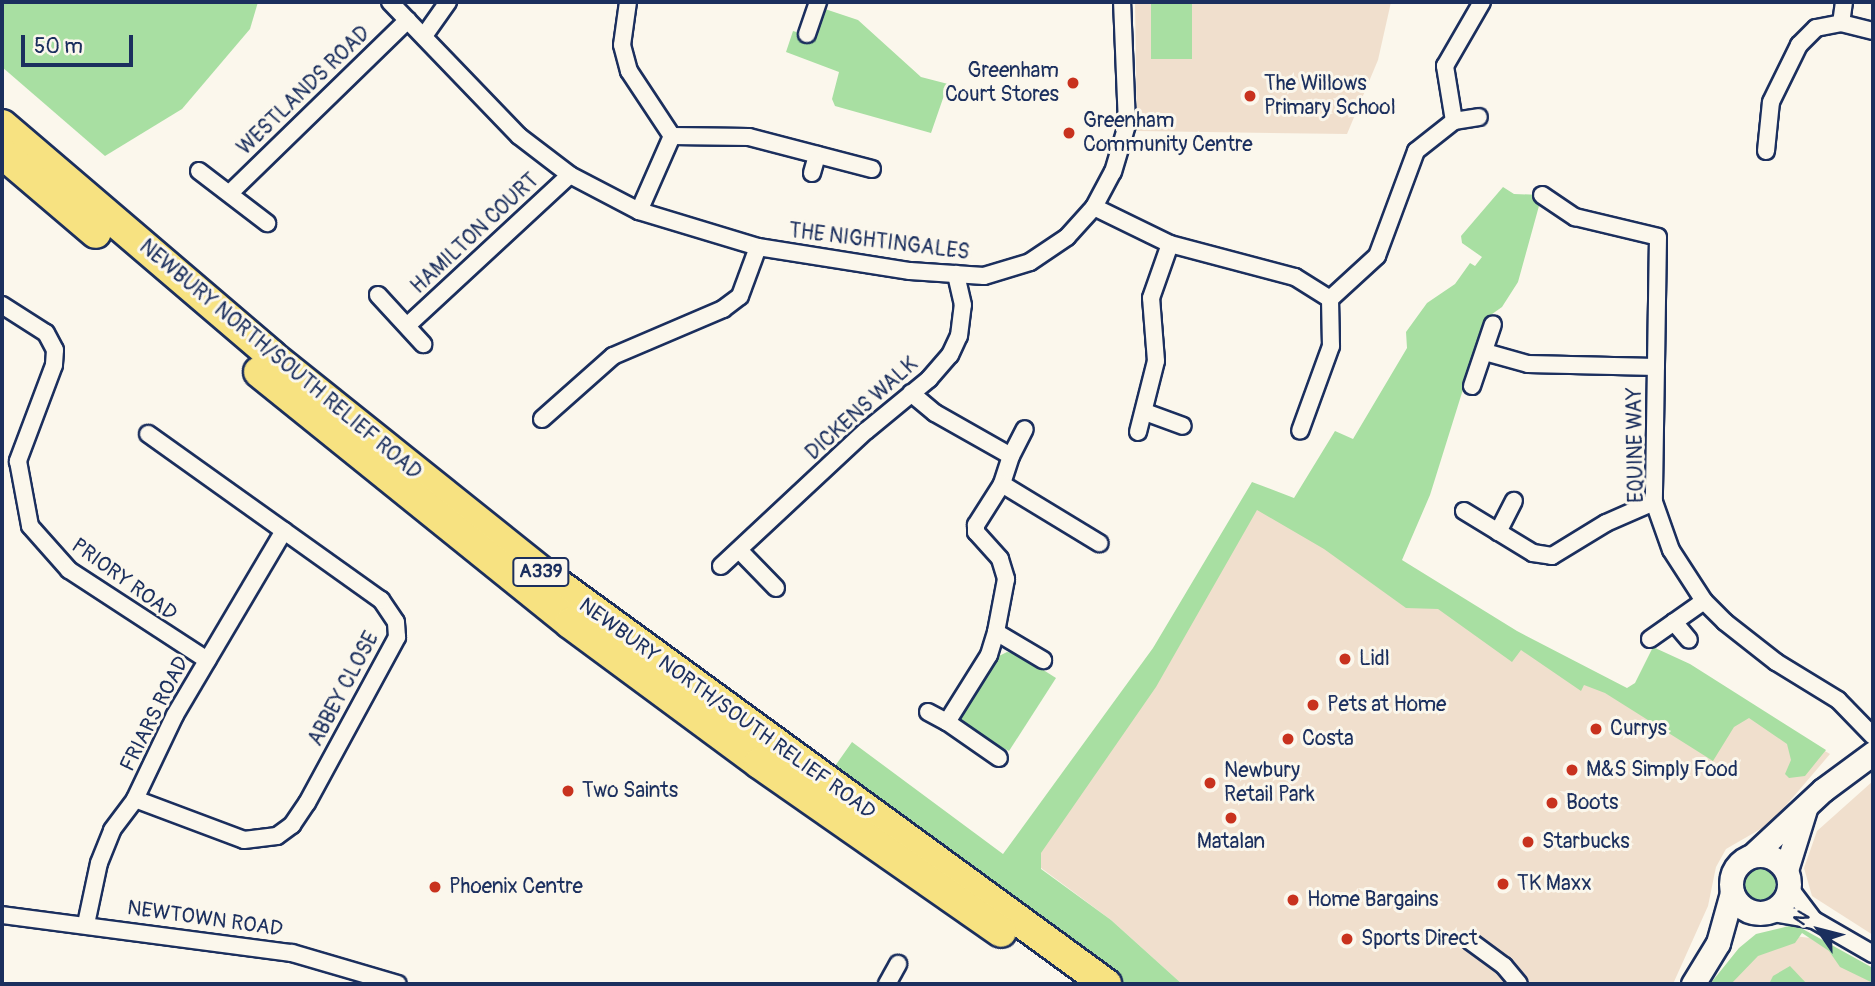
<!DOCTYPE html>
<html>
<head>
<meta charset="utf-8">
<style>
  body { margin:0 }
  #map { position:relative; width:1875px; height:986px; overflow:hidden; background:#fbf7ec; font-family:Pangolin,sans-serif }
  div>[style] { position:absolute }
  .built>* { inset:0; background:#f0dfcd }
  .green>* { inset:0; background:#a8dfa2; transform-origin:0 0 }
  .round { border-radius:50% }
  .roads { filter:drop-shadow(2px 0 #1b2f5e) drop-shadow(-2px 0 #1b2f5e) drop-shadow(0 2px #1b2f5e) drop-shadow(0 -2px #1b2f5e) }
  .street>* { height:16px; margin:-8px; padding:0 8px; transform-origin:8px; border-radius:8px; background:#fbf7ec }
  .secondary>* { height:23px; margin:-11.5px; padding:0 11.5px; transform-origin:11.5px; border-radius:11.5px; background:#fbf7ec }
  .secondary>.ring { margin:-11.5px; padding:0; box-sizing:content-box; background:none; border:23px solid #fbf7ec; border-radius:50% }
  .highway>* { height:30px; margin:-15px; padding:0 15px; transform-origin:15px; border-radius:15px; background:#f7e281 }
  .dots>* { width:19px; height:19px; translate:-50% -50%; box-sizing:border-box; border:4px solid #fbf7ec; border-radius:50% }
  span { translate:-50% -50%; white-space:nowrap; text-align:center; line-height:1.15; -webkit-text-stroke:6px #fbf7ec; paint-order:stroke }
  .shield-label span { padding:2px 5px; background:#fbf7ec; border:2px solid; border-radius:5px; -webkit-text-stroke-width:0 }
  .shield-label { font-size:19px; color:#1b2f5e; font-weight:700 }
  .poi-label { font-size:21px; color:#1b2f5e }
  .right { translate:-100% -50%; text-align:right }
  .left { translate:0 -50%; text-align:left }
  .street-label { font-size:21px; color:#1b2f5e }
  .frame { position:absolute; inset:0; border:4px solid #1b2f5e; pointer-events:none }
  .north { position:absolute; left:1784px; top:895px; width:70px; height:70px; -webkit-text-stroke:5px #fbf7ec; paint-order:stroke; rotate:305deg; font-size:19px; font-weight:700; line-height:28px; text-align:center; color:#1b2f5e }
  .north::after { content:''; display:block; margin:auto; width:24px; height:32px; background:#1b2f5e; clip-path:polygon(50% 0,100% 100%,50% 72%,0 100%) }
  .scale { position:absolute; left:21px; top:35px; width:112px; height:32px; box-sizing:border-box; border:4px solid #1b2f5e; border-top:0; padding-left:9px; font-size:21px; line-height:24px; white-space:nowrap; color:#1b2f5e; -webkit-text-stroke:5px #fbf7ec; paint-order:stroke }
</style>
</head>
<body>
<div id="map">
  <div class="built">
    <i style="clip-path:polygon(1135px 2px,1391px 2px,1378px 60px,1347px 134px,1137px 131px)"></i>
    <i style="clip-path:polygon(1255px 491px,1627px 696px,1677px 663px,1830px 754px,1771px 823px,1726px 849px,1716px 867px,1708px 906px,1673px 984px,1182px 984px,1111px 920px,1021px 853px)"></i>
    <i style="clip-path:polygon(1873px 781px,1873px 935px,1812px 896px,1804px 868px,1817px 831px)"></i>
    <i style="clip-path:polygon(1787px 935px,1810px 938px,1873px 976px,1873px 984px,1721px 984px,1732px 969px)"></i>
  </div>
  <div class="green">
    <i style="clip-path:polygon(2px 2px,258px 2px,250px 29px,182px 109px,105px 156px,2px 67px)"></i>
    <i style="left:1151px;top:2px;width:41px;height:57px"></i>
    <i style="clip-path:polygon(822px 8px,858px 20px,921px 77px,948px 84px,931px 133px,835px 106px,832px 99px,839px 72px,786px 52px,793px 31px,816px 38px)"></i>
    <i style="clip-path:polygon(1503px 187px,1514px 194px,1542px 195px,1518px 282px,1502px 307px,1485px 319px,1430px 495px,1402px 560px,1517px 631px,1627px 688px,1635px 683px,1653px 647px,1690px 664px,1826px 750px,1805px 776px,1789px 778px,1785px 774px,1791px 760px,1787px 744px,1749px 718px,1734px 727px,1713px 761px,1605px 693px,1584px 685px,1581px 691px,1521px 650px,1512px 662px,1438px 609px,1406px 608px,1324px 549px,1257px 510px,1156px 687px,1041px 853px,1041px 869px,1111px 920px,1182px 984px,1120px 984px,828px 776px,852px 742px,1003px 854px,1153px 648px,1252px 482px,1294px 498px,1335px 431px,1353px 439px,1407px 348px,1406px 332px,1427px 303px,1455px 284px,1470px 263px,1475px 266px,1482px 257px,1462px 243px,1461px 236px)"></i>
    <i style="clip-path:polygon(1007px 652px,1018px 654px,1056px 678px,1009px 751px,960px 726px,958px 717px,995px 658px)"></i>
    <i class="round" style="left:1738px;top:863px;width:38px;height:38px"></i>
    <i style="clip-path:polygon(1789px 926px,1801px 928px,1873px 968px,1873px 983px,1840px 967px,1829px 951px,1802px 933px,1795px 943px,1758px 956px,1731px 984px,1710px 984px,1739px 948px,1756px 934px)"></i>
    <i style="clip-path:polygon(1790px 966px,1807px 984px,1769px 984px,1773px 976px)"></i>
  </div>
  <div class="roads">
    <div class="street">
      <i style="left:390px;top:2px;width:186px;rotate:46.1deg"></i>
      <i style="left:519px;top:136px;width:64px;rotate:37.4deg"></i>
      <i style="left:570px;top:175px;width:78px;rotate:27.6deg"></i>
      <i style="left:639px;top:211px;width:124px;rotate:16.8deg"></i>
      <i style="left:758px;top:247px;width:154px;rotate:9deg"></i>
      <i style="left:910px;top:271px;width:74px;rotate:3.9deg"></i>
      <i style="left:984px;top:276px;width:48px;rotate:-16.9deg"></i>
      <i style="left:1030px;top:262px;width:45px;rotate:-34deg"></i>
      <i style="left:1067px;top:237px;width:40px;rotate:-48deg"></i>
      <i style="left:1094px;top:207px;width:40px;rotate:-62deg"></i>
      <i style="left:1113px;top:172px;width:49px;rotate:-73.4deg"></i>
      <i style="left:1127px;top:125px;width:123px;rotate:-92.3deg"></i>
      <i style="left:628px;top:2px;width:43px;rotate:97.9deg"></i>
      <i style="left:622px;top:45px;width:27px;rotate:75deg"></i>
      <i style="left:629px;top:71px;width:78px;rotate:56.5deg"></i>
      <i style="left:672px;top:136px;width:82px;rotate:113.7deg"></i>
      <i style="left:1844px;top:2px;width:21px;rotate:98deg"></i>
      <i style="left:1841px;top:23px;width:33px;rotate:14deg"></i>
      <i style="left:807px;top:34px;width:34px;rotate:-71deg"></i>
      <i style="left:424px;top:36px;width:42px;rotate:-54.8deg"></i>
      <i style="left:1454px;top:121px;width:25px;rotate:-9deg"></i>
      <i style="left:672px;top:136px;width:77px;rotate:0.7deg"></i>
      <i style="left:749px;top:137px;width:127px;rotate:14.6deg"></i>
      <i style="left:1766px;top:151px;width:49px;rotate:-84.2deg"></i>
      <i style="left:1771px;top:102px;width:64px;rotate:-63.8deg"></i>
      <i style="left:1799px;top:45px;width:24px;rotate:-45deg"></i>
      <i style="left:1816px;top:28px;width:25px;rotate:-11deg"></i>
      <i style="left:199px;top:171px;width:86px;rotate:37.4deg"></i>
      <i style="left:812px;top:173px;width:19px;rotate:-74deg"></i>
      <i style="left:230px;top:193px;width:248px;rotate:-44.2deg"></i>
      <i style="left:1542px;top:195px;width:40px;rotate:34deg"></i>
      <i style="left:1575px;top:217px;width:85px;rotate:13.5deg"></i>
      <i style="left:1658px;top:237px;width:265px;rotate:90.9deg"></i>
      <i style="left:1654px;top:502px;width:51px;rotate:70.5deg"></i>
      <i style="left:1671px;top:550px;width:61px;rotate:57.1deg"></i>
      <i style="left:1704px;top:601px;width:30px;rotate:45deg"></i>
      <i style="left:1725px;top:622px;width:65px;rotate:38.1deg"></i>
      <i style="left:1776px;top:662px;width:73px;rotate:31.5deg"></i>
      <i style="left:1838px;top:700px;width:50px;rotate:45.8deg"></i>
      <i style="left:1094px;top:207px;width:85px;rotate:26deg"></i>
      <i style="left:1170px;top:244px;width:129px;rotate:14.8deg"></i>
      <i style="left:1295px;top:277px;width:41px;rotate:32.2deg"></i>
      <i style="left:1330px;top:299px;width:47px;rotate:88.8deg"></i>
      <i style="left:1331px;top:346px;width:90px;rotate:110deg"></i>
      <i style="left:378px;top:295px;width:67px;rotate:47.4deg"></i>
      <i style="left:1330px;top:299px;width:64px;rotate:-42.5deg"></i>
      <i style="left:1377px;top:256px;width:112px;rotate:-69.6deg"></i>
      <i style="left:1416px;top:151px;width:48px;rotate:-38.3deg"></i>
      <i style="left:1454px;top:121px;width:56px;rotate:-99.3deg"></i>
      <i style="left:1445px;top:66px;width:74px;rotate:-60deg"></i>
      <i style="left:2px;top:305px;width:52px;rotate:32.5deg"></i>
      <i style="left:46px;top:333px;width:19px;rotate:62deg"></i>
      <i style="left:55px;top:350px;width:15px;rotate:94deg"></i>
      <i style="left:54px;top:365px;width:103px;rotate:110.6deg"></i>
      <i style="left:18px;top:461px;width:66px;rotate:79.5deg"></i>
      <i style="left:30px;top:526px;width:59px;rotate:48.4deg"></i>
      <i style="left:69px;top:570px;width:165px;rotate:33.1deg"></i>
      <i style="left:409px;top:324px;width:219px;rotate:-42.8deg"></i>
      <i style="left:1485px;top:352px;width:45px;rotate:15.6deg"></i>
      <i style="left:1528px;top:364px;width:128px;rotate:1.3deg"></i>
      <i style="left:1472px;top:386px;width:65px;rotate:-71.3deg"></i>
      <i style="left:911px;top:393px;width:31px;rotate:40deg"></i>
      <i style="left:935px;top:413px;width:87px;rotate:29.5deg"></i>
      <i style="left:1011px;top:456px;width:29px;rotate:108deg"></i>
      <i style="left:1002px;top:484px;width:49px;rotate:122.4deg"></i>
      <i style="left:976px;top:525px;width:7px;rotate:90deg"></i>
      <i style="left:976px;top:532px;width:36px;rotate:48deg"></i>
      <i style="left:1000px;top:559px;width:21px;rotate:73deg"></i>
      <i style="left:1006px;top:579px;width:54px;rotate:100.7deg"></i>
      <i style="left:996px;top:632px;width:24px;rotate:107deg"></i>
      <i style="left:989px;top:655px;width:79px;rotate:122.1deg"></i>
      <i style="left:947px;top:722px;width:63px;rotate:34.7deg"></i>
      <i style="left:1145px;top:412px;width:40px;rotate:20.2deg"></i>
      <i style="left:542px;top:419px;width:95px;rotate:-41.6deg"></i>
      <i style="left:613px;top:356px;width:120px;rotate:-23.1deg"></i>
      <i style="left:723px;top:309px;width:21px;rotate:-37deg"></i>
      <i style="left:740px;top:296px;width:52px;rotate:-69.8deg"></i>
      <i style="left:1138px;top:432px;width:73px;rotate:-75.8deg"></i>
      <i style="left:1156px;top:361px;width:63px;rotate:-94.5deg"></i>
      <i style="left:1151px;top:298px;width:57px;rotate:-70.6deg"></i>
      <i style="left:1011px;top:456px;width:30px;rotate:-63deg"></i>
      <i style="left:1002px;top:484px;width:114px;rotate:31.3deg"></i>
      <i style="left:1464px;top:511px;width:81px;rotate:31.3deg"></i>
      <i style="left:1533px;top:553px;width:19px;rotate:9deg"></i>
      <i style="left:1552px;top:556px;width:63px;rotate:-31.4deg"></i>
      <i style="left:1606px;top:523px;width:52px;rotate:-23.6deg"></i>
      <i style="left:1498px;top:532px;width:35px;rotate:-63deg"></i>
      <i style="left:739px;top:550px;width:53px;rotate:45.8deg"></i>
      <i style="left:721px;top:566px;width:198px;rotate:-43deg"></i>
      <i style="left:866px;top:431px;width:82px;rotate:-39.5deg"></i>
      <i style="left:929px;top:379px;width:32px;rotate:-49deg"></i>
      <i style="left:950px;top:355px;width:21px;rotate:-65deg"></i>
      <i style="left:959px;top:336px;width:31px;rotate:-83deg"></i>
      <i style="left:963px;top:305px;width:32px;rotate:-103deg"></i>
      <i style="left:1674px;top:622px;width:23px;rotate:50deg"></i>
      <i style="left:996px;top:632px;width:55px;rotate:30.8deg"></i>
      <i style="left:1650px;top:639px;width:66px;rotate:-35.1deg"></i>
      <i style="left:928px;top:712px;width:21px;rotate:28deg"></i>
      <i style="left:135px;top:799px;width:116px;rotate:20.6deg"></i>
      <i style="left:244px;top:840px;width:33px;rotate:-7deg"></i>
      <i style="left:277px;top:836px;width:19px;rotate:-36deg"></i>
      <i style="left:292px;top:825px;width:27px;rotate:-56deg"></i>
      <i style="left:307px;top:803px;width:189px;rotate:-61.5deg"></i>
      <i style="left:397px;top:637px;width:15px;rotate:-94deg"></i>
      <i style="left:396px;top:622px;width:27px;rotate:-124deg"></i>
      <i style="left:381px;top:600px;width:286px;rotate:-144.5deg"></i>
      <i style="left:1789px;top:887px;width:41px;rotate:52.9deg"></i>
      <i style="left:1768px;top:912px;width:47px;rotate:9.9deg"></i>
      <i style="left:1814px;top:920px;width:68px;rotate:30deg"></i>
      <i style="left:2px;top:915px;width:292px;rotate:7.5deg"></i>
      <i style="left:292px;top:953px;width:110px;rotate:16.3deg"></i>
      <i style="left:86px;top:924px;width:62px;rotate:-78deg"></i>
      <i style="left:99px;top:863px;width:35px;rotate:-68deg"></i>
      <i style="left:112px;top:830px;width:39px;rotate:-53deg"></i>
      <i style="left:135px;top:799px;width:93px;rotate:-64.5deg"></i>
      <i style="left:175px;top:715px;width:214px;rotate:-59.4deg"></i>
      <i style="left:1470px;top:941px;width:42px;rotate:36.3deg"></i>
      <i style="left:1504px;top:966px;width:23px;rotate:50deg"></i>
      <i style="left:887px;top:984px;width:23px;rotate:-61deg"></i>
    </div>
    <div class="secondary">
      <i class="ring" style="left:1731px;top:855px;width:35px;height:35px"></i>
      <i style="left:1753px;top:855px;width:96px;rotate:-42.9deg"></i>
      <i style="left:1823px;top:790px;width:62px;rotate:-36.5deg"></i>
      <i style="left:1786px;top:870px;width:64px;rotate:-72.7deg"></i>
      <i style="left:1693px;top:984px;width:48px;rotate:-58.6deg"></i>
      <i style="left:1718px;top:943px;width:52px;rotate:-74.4deg"></i>
    </div>
    <div class="highway">
      <i style="left:2px;top:125px;width:355px;rotate:40.5deg"></i>
      <i style="left:272px;top:356px;width:354px;rotate:38.7deg"></i>
      <i style="left:548px;top:577px;width:691px;rotate:36.11deg"></i>
      <i style="left:2px;top:153px;width:123px;rotate:40.4deg"></i>
      <i style="left:259px;top:372px;width:400px;rotate:38.9deg"></i>
      <i style="left:570px;top:623px;width:235px;rotate:36.5deg"></i>
      <i style="left:759px;top:763px;width:295px;rotate:34.9deg"></i>
    </div>
  </div>
  <div class="dots">
    <i style="left:1073px;top:83px;background:#c8321e"></i>
    <i style="left:1250px;top:96px;background:#c8321e"></i>
    <i style="left:1069px;top:133px;background:#c8321e"></i>
    <i style="left:1345px;top:659px;background:#c8321e"></i>
    <i style="left:1313px;top:705px;background:#c8321e"></i>
    <i style="left:1596px;top:729px;background:#c8321e"></i>
    <i style="left:1288px;top:739px;background:#c8321e"></i>
    <i style="left:1572px;top:770px;background:#c8321e"></i>
    <i style="left:1210px;top:783px;background:#c8321e"></i>
    <i style="left:568px;top:791px;background:#c8321e"></i>
    <i style="left:1552px;top:803px;background:#c8321e"></i>
    <i style="left:1231px;top:818px;background:#c8321e"></i>
    <i style="left:1528px;top:842px;background:#c8321e"></i>
    <i style="left:1503px;top:884px;background:#c8321e"></i>
    <i style="left:435px;top:887px;background:#c8321e"></i>
    <i style="left:1293px;top:900px;background:#c8321e"></i>
    <i style="left:1347px;top:939px;background:#c8321e"></i>
  </div>
  <div class="shield-label">
    <span style="left:541px;top:572px">A339</span>
  </div>
  <div class="poi-label">
    <span class="right" style="left:1059px;top:83px">Greenham<br>Court Stores</span>
    <span class="left" style="left:1264px;top:96px">The Willows<br>Primary School</span>
    <span class="left" style="left:1083px;top:133px">Greenham<br>Community Centre</span>
    <span class="left" style="left:1359px;top:659px">Lidl</span>
    <span class="left" style="left:1327px;top:705px">Pets at Home</span>
    <span class="left" style="left:1610px;top:729px">Currys</span>
    <span class="left" style="left:1302px;top:739px">Costa</span>
    <span class="left" style="left:1586px;top:770px">M&amp;S Simply Food</span>
    <span class="left" style="left:1224px;top:783px">Newbury<br>Retail Park</span>
    <span class="left" style="left:582px;top:791px">Two Saints</span>
    <span class="left" style="left:1566px;top:803px">Boots</span>
    <span style="left:1231px;top:842px">Matalan</span>
    <span class="left" style="left:1542px;top:842px">Starbucks</span>
    <span class="left" style="left:1517px;top:884px">TK Maxx</span>
    <span class="left" style="left:449px;top:887px">Phoenix Centre</span>
    <span class="left" style="left:1307px;top:900px">Home Bargains</span>
    <span class="left" style="left:1361px;top:939px">Sports Direct</span>
  </div>
  <div class="street-label">
    <span style="left:304px;top:91px;rotate:-44deg">WESTLANDS ROAD</span>
    <span style="left:475px;top:234px;rotate:-43deg">HAMILTON COURT</span>
    <span style="left:879px;top:242px;rotate:7deg">THE NIGHTINGALES</span>
    <span style="left:280px;top:360px;rotate:40deg">NEWBURY NORTH/SOUTH RELIEF ROAD</span>
    <span style="left:862px;top:409px;rotate:-42deg">DICKENS WALK</span>
    <span style="left:1636px;top:445px;rotate:-91deg">EQUINE WAY</span>
    <span style="left:124px;top:580px;rotate:36deg">PRIORY ROAD</span>
    <span style="left:344px;top:689px;rotate:-62deg">ABBEY CLOSE</span>
    <span style="left:727px;top:709px;rotate:36deg">NEWBURY NORTH/SOUTH RELIEF ROAD</span>
    <span style="left:155px;top:714px;rotate:-63deg">FRIARS ROAD</span>
    <span style="left:205px;top:919px;rotate:8deg">NEWTOWN ROAD</span>
  </div>
  <div class="frame"></div>
  <div class="north">N</div>
  <div class="scale">50 m</div>
</div>
</body>
</html>
